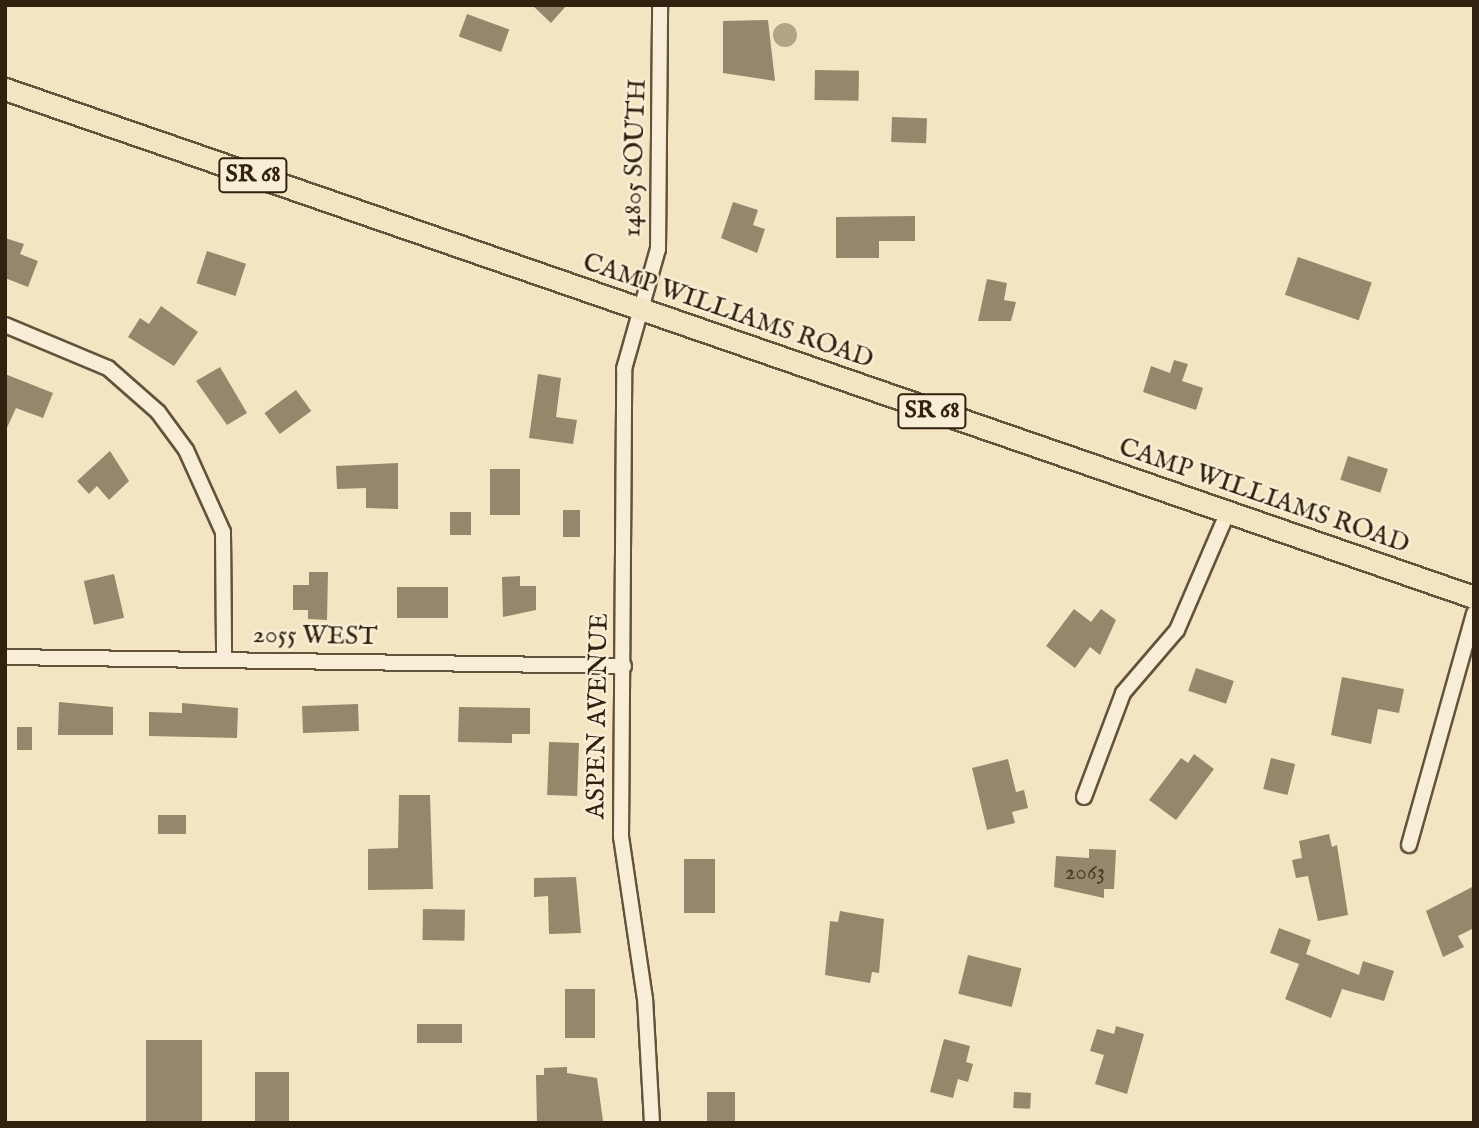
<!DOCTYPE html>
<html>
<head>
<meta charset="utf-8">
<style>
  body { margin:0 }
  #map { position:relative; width:1479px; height:1128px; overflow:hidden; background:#f4e5c2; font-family:"IM FELL English",serif }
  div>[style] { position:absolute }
  .water>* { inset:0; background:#b2a385 }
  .round { border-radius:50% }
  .building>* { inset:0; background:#96876c; transform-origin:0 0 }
  .roads { filter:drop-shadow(2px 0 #62533c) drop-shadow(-2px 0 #62533c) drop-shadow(0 2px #62533c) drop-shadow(0 -2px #62533c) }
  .street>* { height:14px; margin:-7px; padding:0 7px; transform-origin:7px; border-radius:7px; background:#f8eed7 }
  .primary>* { height:21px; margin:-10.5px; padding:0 10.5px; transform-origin:10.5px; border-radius:10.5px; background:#f4e5c2 }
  span { translate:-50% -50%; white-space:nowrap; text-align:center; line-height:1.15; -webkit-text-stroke:5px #f8eed7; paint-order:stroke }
  .number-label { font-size:23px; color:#4a3b26 }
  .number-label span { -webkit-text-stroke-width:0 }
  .shield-label span { padding:2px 5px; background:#f8eed7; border:2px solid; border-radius:5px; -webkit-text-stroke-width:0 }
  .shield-label { font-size:24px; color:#31220f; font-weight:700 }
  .street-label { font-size:26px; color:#31220f }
  .frame { position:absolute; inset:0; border:7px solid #31220f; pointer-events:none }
</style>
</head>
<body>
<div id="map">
  <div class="water">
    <i class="round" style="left:773px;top:23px;width:24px;height:24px"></i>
  </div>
  <div class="building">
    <i style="clip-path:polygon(532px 5px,567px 5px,551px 23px)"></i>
    <i style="left:467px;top:14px;width:45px;height:24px;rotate:20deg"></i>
    <i style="clip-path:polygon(768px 20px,775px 81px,723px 73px,723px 21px)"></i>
    <i style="left:815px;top:70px;width:44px;height:30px;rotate:1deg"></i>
    <i style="left:892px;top:117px;width:35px;height:25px;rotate:2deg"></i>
    <i style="clip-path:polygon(733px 202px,758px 210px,753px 225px,765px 229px,757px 253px,721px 238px)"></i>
    <i style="clip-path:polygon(915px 216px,915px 241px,879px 241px,879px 258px,836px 258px,836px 217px)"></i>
    <i style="clip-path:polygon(5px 238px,24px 244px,20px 254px,38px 261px,28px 287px,5px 278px)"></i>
    <i style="left:207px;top:251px;width:41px;height:34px;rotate:18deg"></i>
    <i style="left:1298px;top:257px;width:78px;height:40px;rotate:19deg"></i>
    <i style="clip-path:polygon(987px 279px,1007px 283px,1004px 300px,1016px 302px,1011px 321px,978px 321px)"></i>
    <i style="clip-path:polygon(161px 306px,198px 332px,174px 366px,128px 337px,140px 318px,149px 324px)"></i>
    <i style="clip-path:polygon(1174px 360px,1188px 364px,1182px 381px,1203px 388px,1196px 410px,1143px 392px,1151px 366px,1170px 373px)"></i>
    <i style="clip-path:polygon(220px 367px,247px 413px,227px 425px,196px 381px)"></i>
    <i style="clip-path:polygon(5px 374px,53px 393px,43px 418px,16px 408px,5px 432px)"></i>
    <i style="clip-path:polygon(538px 374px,561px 378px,556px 417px,577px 420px,573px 444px,529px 438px)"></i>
    <i style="left:296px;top:390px;width:26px;height:39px;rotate:54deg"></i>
    <i style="clip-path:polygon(110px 451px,129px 481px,109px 500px,97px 486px,89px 494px,77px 481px)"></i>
    <i style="left:1348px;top:456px;width:42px;height:25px;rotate:18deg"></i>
    <i style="clip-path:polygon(398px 463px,398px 509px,366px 508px,366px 488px,337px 489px,336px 466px)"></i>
    <i style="left:490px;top:469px;width:30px;height:46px"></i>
    <i style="left:563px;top:510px;width:17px;height:27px"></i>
    <i style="left:450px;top:512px;width:21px;height:23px"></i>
    <i style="clip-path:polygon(309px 572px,328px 572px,327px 620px,308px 619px,308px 610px,293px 610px,293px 585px,309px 585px)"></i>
    <i style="left:114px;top:574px;width:45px;height:31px;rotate:77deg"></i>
    <i style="clip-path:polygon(520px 576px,520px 586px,536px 586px,536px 610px,503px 617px,502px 577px)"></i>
    <i style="left:397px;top:587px;width:51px;height:31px"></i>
    <i style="clip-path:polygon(1074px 609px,1091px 622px,1101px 609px,1116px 620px,1100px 655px,1090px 647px,1075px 668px,1046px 646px)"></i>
    <i style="left:1196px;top:668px;width:40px;height:24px;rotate:19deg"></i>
    <i style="clip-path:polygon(1342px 677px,1404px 689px,1399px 713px,1378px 709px,1371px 744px,1331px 735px)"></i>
    <i style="clip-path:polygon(59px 702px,113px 707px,113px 735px,58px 735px)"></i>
    <i style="clip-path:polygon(182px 703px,238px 708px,237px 738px,149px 736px,149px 712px,182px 713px)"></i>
    <i style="left:358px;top:704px;width:27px;height:56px;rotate:88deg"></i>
    <i style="clip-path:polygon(459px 707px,530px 708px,530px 734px,512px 734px,512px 743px,458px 742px)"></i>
    <i style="left:17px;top:727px;width:15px;height:23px"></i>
    <i style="left:579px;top:743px;width:53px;height:30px;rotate:92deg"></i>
    <i style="clip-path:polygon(1194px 754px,1214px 769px,1176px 820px,1149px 800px,1181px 758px,1188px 763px)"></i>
    <i style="left:1271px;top:758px;width:25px;height:32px;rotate:14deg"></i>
    <i style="clip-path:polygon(1008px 759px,1016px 792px,1024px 790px,1028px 808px,1012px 812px,1015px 823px,987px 830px,972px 768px)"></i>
    <i style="clip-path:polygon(399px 795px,430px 795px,433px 889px,368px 890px,368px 849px,398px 848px)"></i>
    <i style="left:158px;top:815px;width:28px;height:19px"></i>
    <i style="clip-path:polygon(1329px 834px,1332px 847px,1337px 845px,1348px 915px,1318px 921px,1308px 876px,1296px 878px,1292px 860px,1302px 858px,1299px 841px)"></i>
    <i style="clip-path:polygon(1089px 849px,1116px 850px,1114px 889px,1104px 889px,1104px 898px,1054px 887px,1056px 856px,1089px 858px)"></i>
    <i style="left:684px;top:859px;width:31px;height:54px"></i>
    <i style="clip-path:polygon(576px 877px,581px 933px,549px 934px,548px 896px,534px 897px,534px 878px)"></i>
    <i style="clip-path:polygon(1474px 886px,1474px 928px,1458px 936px,1464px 947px,1443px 957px,1426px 911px)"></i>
    <i style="left:423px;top:909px;width:42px;height:31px;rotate:1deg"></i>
    <i style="clip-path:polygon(840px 911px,884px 919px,879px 973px,872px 972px,870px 983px,825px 975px,830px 921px,838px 922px)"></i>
    <i style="clip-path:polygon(1279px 928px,1311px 940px,1306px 954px,1359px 975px,1363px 961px,1394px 971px,1384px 1001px,1342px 989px,1331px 1018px,1285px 999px,1299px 964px,1270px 953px)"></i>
    <i style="left:968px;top:955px;width:55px;height:40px;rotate:14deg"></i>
    <i style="left:595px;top:989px;width:49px;height:30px;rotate:90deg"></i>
    <i style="left:417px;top:1024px;width:45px;height:19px"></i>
    <i style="clip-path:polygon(1116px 1026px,1144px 1034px,1127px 1094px,1095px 1084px,1104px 1055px,1090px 1051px,1097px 1029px,1114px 1034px)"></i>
    <i style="clip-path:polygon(944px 1039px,970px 1046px,966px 1062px,973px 1064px,968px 1082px,958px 1079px,953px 1098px,930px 1092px)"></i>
    <i style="left:146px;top:1040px;width:56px;height:83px"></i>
    <i style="clip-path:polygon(567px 1067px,567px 1073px,597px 1078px,603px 1121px,537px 1123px,536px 1075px,544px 1075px,544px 1068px)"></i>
    <i style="left:255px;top:1072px;width:34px;height:51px"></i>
    <i style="left:707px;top:1092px;width:28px;height:31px"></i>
    <i style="left:1014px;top:1092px;width:17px;height:16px;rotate:3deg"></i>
  </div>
  <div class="roads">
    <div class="street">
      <i style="left:5px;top:325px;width:112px;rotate:22.7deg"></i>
      <i style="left:108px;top:368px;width:67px;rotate:41.3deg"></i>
      <i style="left:158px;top:412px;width:47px;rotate:53.6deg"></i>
      <i style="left:186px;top:450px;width:90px;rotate:65.7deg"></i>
      <i style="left:223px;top:532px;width:127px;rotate:89.5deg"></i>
      <i style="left:5px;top:657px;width:619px;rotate:0.83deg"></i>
      <i style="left:1084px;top:797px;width:111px;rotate:-69.4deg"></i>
      <i style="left:1123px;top:693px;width:83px;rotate:-49.4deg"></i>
      <i style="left:1177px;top:630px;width:126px;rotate:-66.7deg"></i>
      <i style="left:1409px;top:845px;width:241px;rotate:-74.3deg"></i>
      <i style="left:652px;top:1123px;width:124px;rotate:-93.2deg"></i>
      <i style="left:645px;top:999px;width:164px;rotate:-98.4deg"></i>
      <i style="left:621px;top:837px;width:468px;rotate:-89.6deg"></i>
      <i style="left:624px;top:369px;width:125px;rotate:-74.2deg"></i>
      <i style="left:658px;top:249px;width:244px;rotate:-89.5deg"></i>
    </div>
    <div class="primary">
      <i style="left:5px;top:89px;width:1554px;rotate:19.08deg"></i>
    </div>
  </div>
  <div class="number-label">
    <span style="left:1085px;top:873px">2063</span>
  </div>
  <div class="shield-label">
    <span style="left:253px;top:175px">SR 68</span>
    <span style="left:932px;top:411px">SR 68</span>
  </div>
  <div class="street-label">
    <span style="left:635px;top:158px;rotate:-88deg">14805 SOUTH</span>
    <span style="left:728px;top:311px;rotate:19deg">CAMP WILLIAMS ROAD</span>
    <span style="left:1264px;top:496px;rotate:19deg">CAMP WILLIAMS ROAD</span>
    <span style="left:315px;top:636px;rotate:1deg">2055 WEST</span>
    <span style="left:598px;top:716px;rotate:-89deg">ASPEN AVENUE</span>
  </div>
  <div class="frame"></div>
</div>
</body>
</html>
